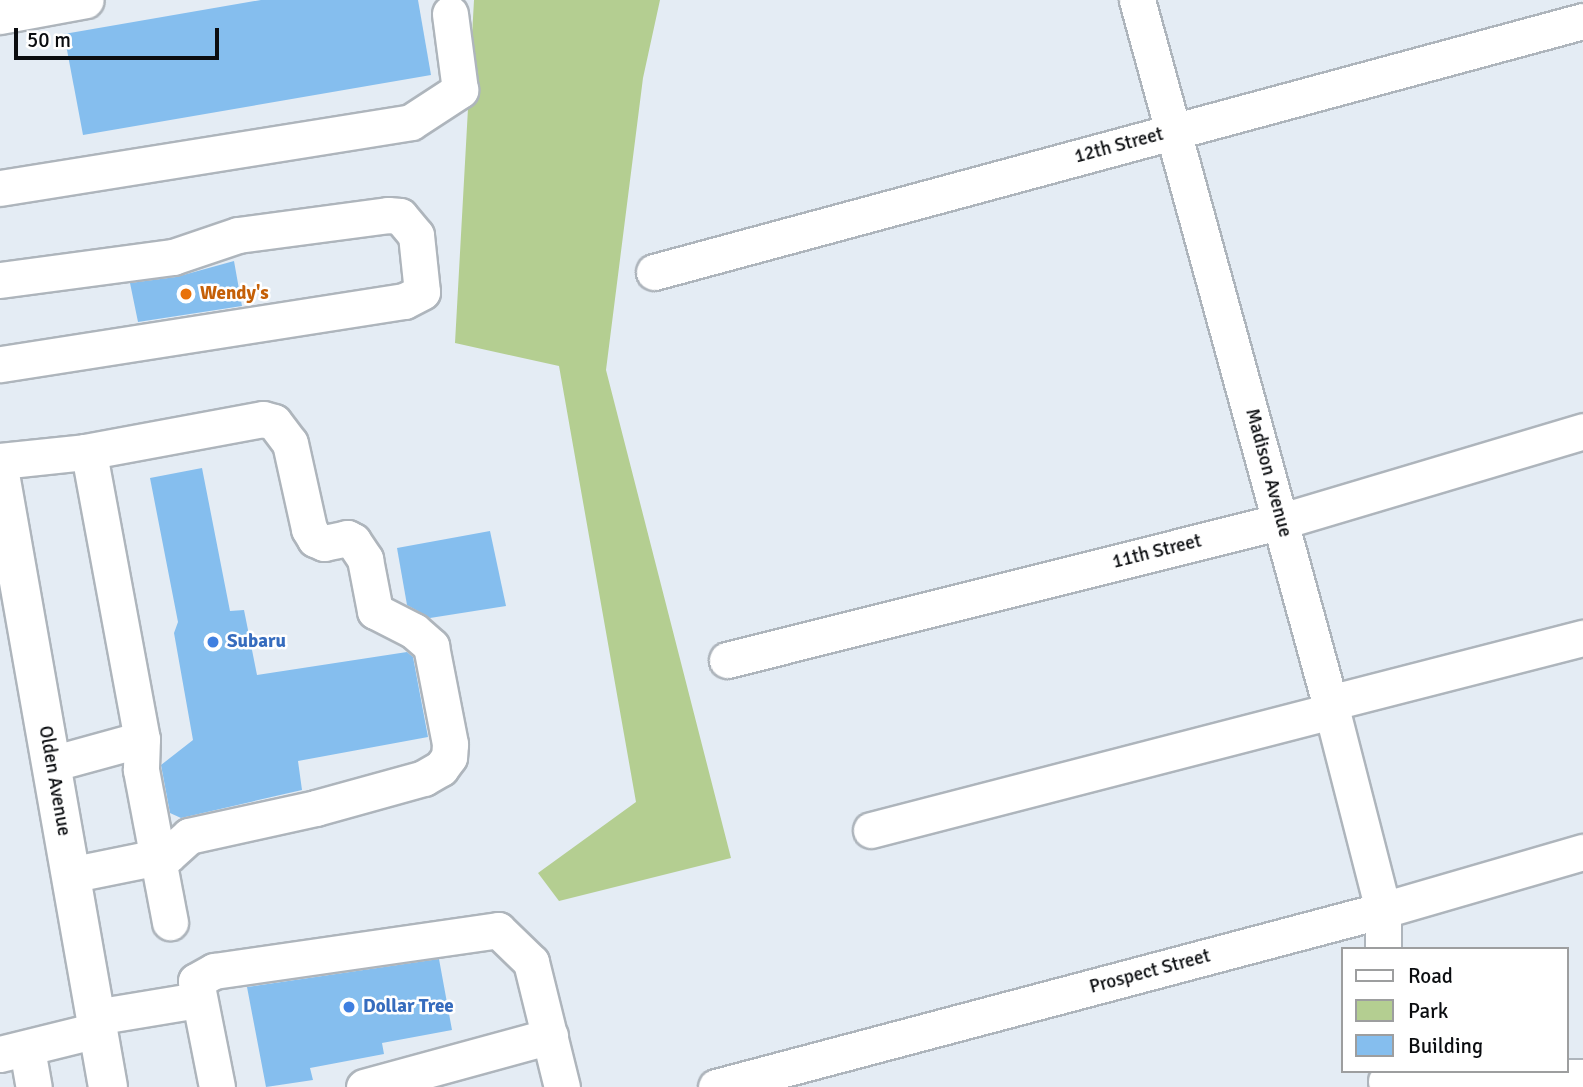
<!DOCTYPE html>
<html>
<head>
<meta charset="utf-8">
<style>
  body { margin:0 }
  #map { position:relative; width:1583px; height:1087px; overflow:hidden; background:#e4ecf4; font-family:Signika,sans-serif }
  div>[style] { position:absolute }
  .green>* { inset:0; background:#b4ce91 }
  .building>* { inset:0; background:#85beee }
  .roads { filter:drop-shadow(2px 0 #aeb5bc) drop-shadow(-2px 0 #aeb5bc) drop-shadow(0 2px #aeb5bc) drop-shadow(0 -2px #aeb5bc) }
  .minor>* { height:35px; margin:-17.5px; padding:0 17.5px; transform-origin:17.5px; border-radius:17.5px; background:#fff }
  .major>* { height:38px; margin:-19px; padding:0 19px; transform-origin:19px; border-radius:19px; background:#fff }
  .dots>* { width:19px; height:19px; translate:-50% -50%; box-sizing:border-box; border:4px solid #fff; border-radius:50% }
  span { translate:-50% -50%; white-space:nowrap; text-align:center; line-height:1.15; -webkit-text-stroke:5px #fff; paint-order:stroke }
  .street-label { font-size:19px; color:#0b0d10 }
  .food-label { font-size:19px; color:#c56008; font-weight:700 }
  .left { translate:0 -50%; text-align:left }
  .shop-label { font-size:19px; color:#366cbe; font-weight:700 }
  .legend { position:absolute; left:1341px; top:947px; width:228px; height:126px; box-sizing:border-box; background:#fff; border:2px solid #9d9e9f; margin:0; padding:9px 12px; list-style:none; font-size:21px; color:#0b0d10 }
  .legend li { display:flex; align-items:center; gap:14px; height:35px }
  .legend b { width:35px; border:2px solid #9d9e9f }
  .scale { position:absolute; left:14px; top:28px; width:205px; height:32px; box-sizing:border-box; border:4px solid #0b0d10; border-top:0; padding-left:9px; font-size:21px; line-height:24px; white-space:nowrap; color:#0b0d10; -webkit-text-stroke:5px #fff; paint-order:stroke }
</style>
</head>
<body>
<div id="map">
  <div class="green">
    <i style="clip-path:polygon(474px 0,660px 0,643px 78px,606px 370px,731px 858px,559px 901px,538px 873px,636px 802px,559px 366px,455px 343px)"></i>
  </div>
  <div class="building">
    <i style="clip-path:polygon(261px 0,418px 0,431px 75px,83px 135px,64px 34px)"></i>
    <i style="clip-path:polygon(234px 261px,242px 306px,138px 322px,130px 283px,176px 277px)"></i>
    <i style="clip-path:polygon(202px 468px,230px 611px,244px 610px,257px 675px,407px 652px,413px 657px,428px 737px,298px 761px,302px 790px,181px 818px,170px 813px,161px 765px,193px 740px,174px 633px,178px 622px,150px 478px)"></i>
    <i style="clip-path:polygon(490px 531px,506px 606px,430px 618px,407px 605px,397px 548px)"></i>
    <i style="clip-path:polygon(439px 959px,452px 1030px,382px 1043px,384px 1054px,310px 1068px,313px 1080px,266px 1087px,247px 987px)"></i>
  </div>
  <div class="roads">
    <div class="minor">
      <i style="left:1137px;top:0;width:737px;rotate:74.66deg"></i>
      <i style="left:1332px;top:711px;width:205px;rotate:75.6deg"></i>
      <i style="left:1383px;top:910px;width:39px;rotate:90deg"></i>
      <i style="left:0;top:16px;width:87px;rotate:-10.5deg"></i>
      <i style="left:0;top:188px;width:416px;rotate:-9.1deg"></i>
      <i style="left:411px;top:122px;width:59px;rotate:-33.1deg"></i>
      <i style="left:460px;top:90px;width:77px;rotate:-97.5deg"></i>
      <i style="left:654px;top:272px;width:962px;rotate:-15.12deg"></i>
      <i style="left:0;top:280px;width:175px;rotate:-7.6deg"></i>
      <i style="left:173px;top:257px;width:69px;rotate:-18.7deg"></i>
      <i style="left:238px;top:235px;width:151px;rotate:-7.6deg"></i>
      <i style="left:388px;top:215px;width:12px;rotate:5deg"></i>
      <i style="left:400px;top:216px;width:25px;rotate:50deg"></i>
      <i style="left:416px;top:235px;width:57px;rotate:84deg"></i>
      <i style="left:422px;top:292px;width:20px;rotate:153deg"></i>
      <i style="left:404px;top:301px;width:409px;rotate:171.1deg"></i>
      <i style="left:85px;top:452px;width:9px;rotate:54deg"></i>
      <i style="left:90px;top:459px;width:285px;rotate:79.5deg"></i>
      <i style="left:142px;top:739px;width:31px;rotate:92deg"></i>
      <i style="left:141px;top:770px;width:155px;rotate:79.2deg"></i>
      <i style="left:0;top:461px;width:85px;rotate:-6deg"></i>
      <i style="left:85px;top:452px;width:181px;rotate:-10.5deg"></i>
      <i style="left:263px;top:419px;width:11px;rotate:15deg"></i>
      <i style="left:274px;top:422px;width:26px;rotate:53deg"></i>
      <i style="left:290px;top:443px;width:88px;rotate:77.5deg"></i>
      <i style="left:309px;top:529px;width:12px;rotate:59deg"></i>
      <i style="left:315px;top:539px;width:10px;rotate:24deg"></i>
      <i style="left:324px;top:543px;width:24px;rotate:-12deg"></i>
      <i style="left:347px;top:538px;width:7px;rotate:27deg"></i>
      <i style="left:353px;top:541px;width:22px;rotate:56deg"></i>
      <i style="left:365px;top:559px;width:53px;rotate:79.1deg"></i>
      <i style="left:375px;top:611px;width:44px;rotate:27.1deg"></i>
      <i style="left:414px;top:631px;width:23px;rotate:41deg"></i>
      <i style="left:431px;top:646px;width:100px;rotate:79deg"></i>
      <i style="left:450px;top:744px;width:13px;rotate:94deg"></i>
      <i style="left:449px;top:757px;width:14px;rotate:126deg"></i>
      <i style="left:441px;top:768px;width:20px;rotate:150deg"></i>
      <i style="left:424px;top:778px;width:112px;rotate:164.5deg"></i>
      <i style="left:316px;top:808px;width:130px;rotate:167.6deg"></i>
      <i style="left:189px;top:836px;width:28px;rotate:138deg"></i>
      <i style="left:168px;top:855px;width:100px;rotate:168.5deg"></i>
      <i style="left:727px;top:660px;width:572px;rotate:-14.06deg"></i>
      <i style="left:1282px;top:521px;width:314px;rotate:-16.6deg"></i>
      <i style="left:1329px;top:703px;width:262px;rotate:-14.4deg"></i>
      <i style="left:51px;top:764px;width:94px;rotate:-15.4deg"></i>
      <i style="left:871px;top:830px;width:476px;rotate:-14.5deg"></i>
      <i style="left:95px;top:1017px;width:104px;rotate:-9.4deg"></i>
      <i style="left:27px;top:1049px;width:39px;rotate:80deg"></i>
      <i style="left:0;top:1054px;width:100px;rotate:-13.9deg"></i>
      <i style="left:1386px;top:1081px;width:197px;rotate:-1.2deg"></i>
      <i style="left:217px;top:1087px;width:108px;rotate:-101.2deg"></i>
      <i style="left:196px;top:981px;width:21px;rotate:-29deg"></i>
      <i style="left:214px;top:971px;width:287px;rotate:-8.2deg"></i>
      <i style="left:498px;top:930px;width:46px;rotate:44.1deg"></i>
      <i style="left:531px;top:962px;width:129px;rotate:76.1deg"></i>
      <i style="left:364px;top:1087px;width:193px;rotate:-15.3deg"></i>
      <i style="left:716px;top:1087px;width:690px;rotate:-14.86deg"></i>
      <i style="left:1383px;top:910px;width:208px;rotate:-16.2deg"></i>
    </div>
    <div class="major">
      <i style="left:0;top:474px;width:622px;rotate:80.01deg"></i>
    </div>
  </div>
  <div class="dots">
    <i style="left:186px;top:294px;background:#e8710a"></i>
    <i style="left:213px;top:642px;background:#3f7fe0"></i>
    <i style="left:349px;top:1007px;background:#3f7fe0"></i>
  </div>
  <div class="street-label">
    <span style="left:1119px;top:146px;rotate:-15deg">12th Street</span>
    <span style="left:1268px;top:473px;rotate:75deg">Madison Avenue</span>
    <span style="left:1157px;top:552px;rotate:-14deg">11th Street</span>
    <span style="left:54px;top:781px;rotate:80deg">Olden Avenue</span>
    <span style="left:1150px;top:972px;rotate:-15deg">Prospect Street</span>
  </div>
  <div class="food-label">
    <span class="left" style="left:200px;top:294px">Wendy's</span>
  </div>
  <div class="shop-label">
    <span class="left" style="left:227px;top:642px">Subaru</span>
    <span class="left" style="left:363px;top:1007px">Dollar Tree</span>
  </div>
  <ul class="legend">
  <li><b style="height:9px;background:#fff"></b>Road</li>
  <li><b style="height:19px;background:#b4ce91"></b>Park</li>
  <li><b style="height:19px;background:#85beee"></b>Building</li>
  </ul>
  <div class="scale">50 m</div>
</div>
</body>
</html>
